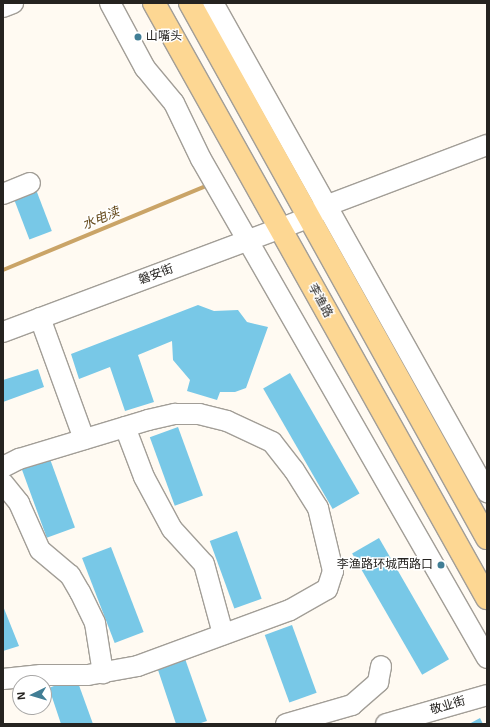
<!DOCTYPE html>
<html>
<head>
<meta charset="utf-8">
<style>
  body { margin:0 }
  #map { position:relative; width:490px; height:727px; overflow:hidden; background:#fffaf2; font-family:Arial,"Noto Sans SC",sans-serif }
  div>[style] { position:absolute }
  .stream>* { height:4px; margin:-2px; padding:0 2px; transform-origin:2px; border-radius:2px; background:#caa467 }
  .building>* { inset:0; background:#78c8e7; transform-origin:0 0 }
  .roads { filter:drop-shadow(1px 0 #a29e97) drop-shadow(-1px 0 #a29e97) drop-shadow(0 1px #a29e97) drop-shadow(0 -1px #a29e97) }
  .minor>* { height:20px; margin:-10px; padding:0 10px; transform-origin:10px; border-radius:10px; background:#fff }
  .major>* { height:22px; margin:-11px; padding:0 11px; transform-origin:11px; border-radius:11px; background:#fdd793 }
  .dots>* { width:11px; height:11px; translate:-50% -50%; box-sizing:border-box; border:2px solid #fff; border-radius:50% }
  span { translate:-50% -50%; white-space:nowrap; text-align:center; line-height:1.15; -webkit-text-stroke:3px #fff; paint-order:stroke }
  .poi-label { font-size:12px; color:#252320 }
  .left { translate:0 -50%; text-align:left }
  .right { translate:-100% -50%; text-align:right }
  .street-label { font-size:12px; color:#252320 }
  .water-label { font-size:13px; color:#664b1d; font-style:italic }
  .frame { position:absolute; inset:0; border:4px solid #252320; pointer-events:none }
  .north { position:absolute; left:12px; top:675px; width:40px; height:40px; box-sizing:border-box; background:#fff; border:1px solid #a8a7a6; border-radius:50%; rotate:265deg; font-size:11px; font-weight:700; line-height:16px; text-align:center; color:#252320 }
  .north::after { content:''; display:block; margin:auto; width:14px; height:18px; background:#417e95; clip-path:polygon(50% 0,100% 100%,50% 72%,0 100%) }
</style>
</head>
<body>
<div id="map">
  <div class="stream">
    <i style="left:3px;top:270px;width:220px;rotate:-22.5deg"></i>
  </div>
  <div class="building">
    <i style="left:35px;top:187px;width:47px;height:24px;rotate:69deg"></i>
    <i style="clip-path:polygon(198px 305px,214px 311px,238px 310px,247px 322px,268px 327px,246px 388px,235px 392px,220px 392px,217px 400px,187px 391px,190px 380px,173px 360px,172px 341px,138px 355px,154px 402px,125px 411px,110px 367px,79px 379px,71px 354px)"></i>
    <i style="clip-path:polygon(38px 369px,44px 387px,3px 402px,3px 380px)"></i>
    <i style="left:290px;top:373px;width:139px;height:31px;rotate:60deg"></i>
    <i style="left:178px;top:427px;width:73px;height:30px;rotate:70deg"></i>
    <i style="left:50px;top:459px;width:73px;height:30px;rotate:70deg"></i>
    <i style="left:237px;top:531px;width:72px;height:29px;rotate:70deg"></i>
    <i style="left:379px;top:538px;width:140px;height:31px;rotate:60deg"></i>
    <i style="left:111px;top:547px;width:91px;height:31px;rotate:69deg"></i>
    <i style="clip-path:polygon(3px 606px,19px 646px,3px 651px)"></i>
    <i style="left:292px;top:625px;width:72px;height:29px;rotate:70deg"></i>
    <i style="clip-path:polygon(183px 653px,207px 721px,198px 724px,176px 724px,156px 664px)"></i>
    <i style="clip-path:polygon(76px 677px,93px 724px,61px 724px,49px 688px)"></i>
    <i style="clip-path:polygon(480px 718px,483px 724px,469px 724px)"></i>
  </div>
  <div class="roads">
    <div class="minor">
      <i style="left:110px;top:3px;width:74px;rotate:61.7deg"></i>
      <i style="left:145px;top:68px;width:45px;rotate:50.4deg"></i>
      <i style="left:174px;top:103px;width:62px;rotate:64.3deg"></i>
      <i style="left:201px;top:159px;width:575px;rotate:60.18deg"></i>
      <i style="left:213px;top:3px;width:561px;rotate:60.74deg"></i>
      <i style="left:3px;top:7px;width:11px;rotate:-22deg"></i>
      <i style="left:3px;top:194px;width:29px;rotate:-22deg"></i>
      <i style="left:40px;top:318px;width:129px;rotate:70deg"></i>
      <i style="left:3px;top:332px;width:295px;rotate:-20.5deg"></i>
      <i style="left:279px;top:229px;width:31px;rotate:-21deg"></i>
      <i style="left:308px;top:218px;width:24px;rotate:-33deg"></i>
      <i style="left:328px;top:205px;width:170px;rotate:-20.7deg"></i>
      <i style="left:125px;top:427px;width:53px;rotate:69.2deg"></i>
      <i style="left:144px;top:477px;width:59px;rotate:61.7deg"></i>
      <i style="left:172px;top:529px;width:47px;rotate:47.6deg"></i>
      <i style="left:204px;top:564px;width:73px;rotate:74.8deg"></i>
      <i style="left:3px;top:467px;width:18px;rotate:-27deg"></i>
      <i style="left:19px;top:459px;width:135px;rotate:-16.8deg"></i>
      <i style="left:148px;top:420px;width:28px;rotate:-13deg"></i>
      <i style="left:175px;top:414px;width:24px"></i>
      <i style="left:199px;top:414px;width:29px;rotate:14deg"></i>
      <i style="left:227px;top:421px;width:50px;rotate:25deg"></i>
      <i style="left:272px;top:442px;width:36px;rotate:52deg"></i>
      <i style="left:294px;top:470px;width:45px;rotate:57.7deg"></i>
      <i style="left:318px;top:508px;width:65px;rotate:76.6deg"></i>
      <i style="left:333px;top:571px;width:19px;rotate:108deg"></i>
      <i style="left:327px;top:589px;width:43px;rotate:150.4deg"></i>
      <i style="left:290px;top:610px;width:162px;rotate:159.8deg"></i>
      <i style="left:138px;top:666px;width:51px;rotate:169.8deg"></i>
      <i style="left:88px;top:675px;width:47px;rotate:180deg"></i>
      <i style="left:41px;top:675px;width:38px;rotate:174deg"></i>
      <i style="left:3px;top:483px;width:26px;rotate:51deg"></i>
      <i style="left:19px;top:503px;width:51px;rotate:65.9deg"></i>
      <i style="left:40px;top:550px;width:39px;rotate:40deg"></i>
      <i style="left:70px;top:575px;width:20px;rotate:60deg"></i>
      <i style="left:80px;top:592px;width:34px;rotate:64deg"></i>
      <i style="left:95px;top:623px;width:51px;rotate:80.9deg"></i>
      <i style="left:286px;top:724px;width:69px;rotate:-16.1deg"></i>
      <i style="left:352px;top:705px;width:35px;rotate:-41deg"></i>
      <i style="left:378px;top:682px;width:16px;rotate:-79deg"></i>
      <i style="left:386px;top:724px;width:105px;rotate:-16deg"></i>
    </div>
    <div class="major">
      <i style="left:154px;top:3px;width:682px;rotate:60.77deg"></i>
      <i style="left:190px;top:3px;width:612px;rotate:60.96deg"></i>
    </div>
  </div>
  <div class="dots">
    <i style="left:138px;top:37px;background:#417e95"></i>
    <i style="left:441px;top:565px;background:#417e95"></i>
  </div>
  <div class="poi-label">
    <span class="left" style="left:146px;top:37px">山嘴头</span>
    <span class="right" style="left:433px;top:565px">李渔路环城西路口</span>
  </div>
  <div class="street-label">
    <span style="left:156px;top:275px;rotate:-20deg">磐安街</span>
    <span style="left:320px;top:301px;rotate:61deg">李渔路</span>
    <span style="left:448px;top:706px;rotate:-16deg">敬业街</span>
  </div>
  <div class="water-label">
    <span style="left:101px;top:219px;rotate:-22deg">水电渎</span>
  </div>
  <div class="frame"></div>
  <div class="north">N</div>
</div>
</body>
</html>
